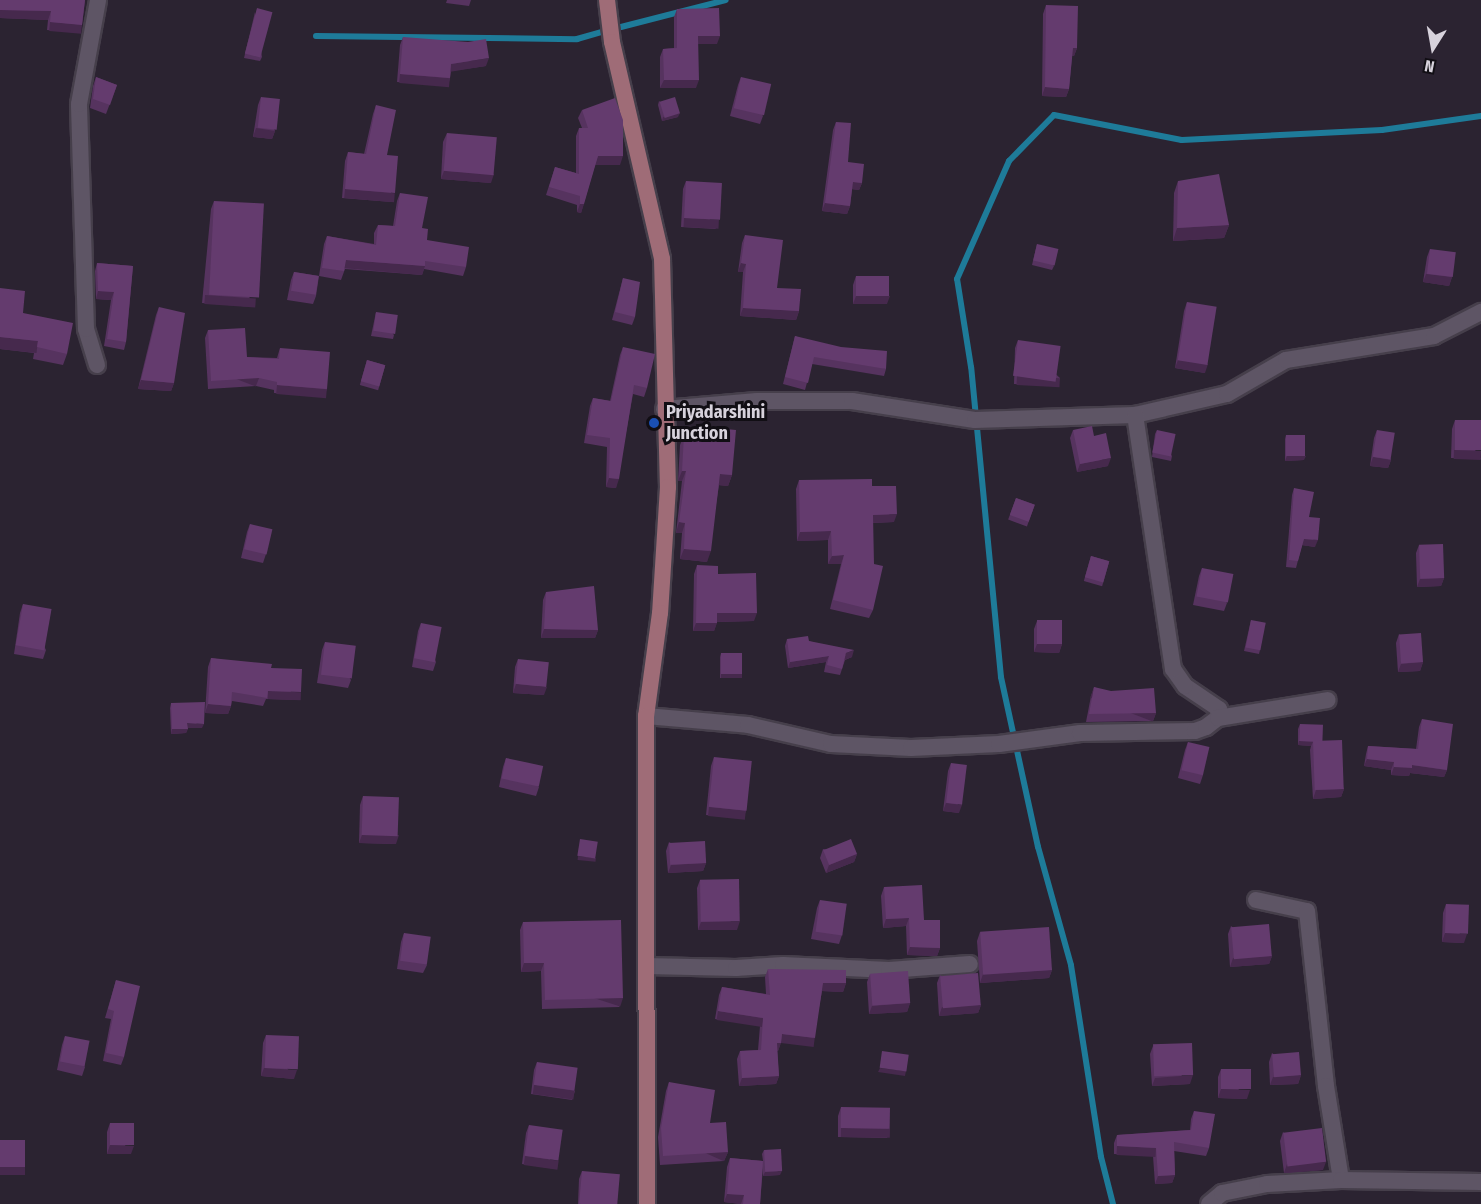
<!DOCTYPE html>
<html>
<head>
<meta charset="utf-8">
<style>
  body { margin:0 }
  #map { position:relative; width:1481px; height:1204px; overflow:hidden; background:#2b2331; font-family:"Fira Sans Condensed",sans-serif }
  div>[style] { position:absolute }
  .stream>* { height:6px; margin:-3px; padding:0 3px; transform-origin:3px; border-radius:3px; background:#1e7b99 }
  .roads { filter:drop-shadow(2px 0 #463f4b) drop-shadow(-2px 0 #463f4b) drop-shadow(0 2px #463f4b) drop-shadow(0 -2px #463f4b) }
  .minor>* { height:16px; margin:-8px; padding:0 8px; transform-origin:8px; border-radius:8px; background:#5e5565 }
  .primary>* { height:16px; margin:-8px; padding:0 8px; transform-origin:8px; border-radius:8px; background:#9f6c77 }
  .wall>* { inset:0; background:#56335f; transform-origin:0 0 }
  .shaded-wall>* { inset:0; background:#46294d; transform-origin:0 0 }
  .building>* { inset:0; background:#643b6e; transform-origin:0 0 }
  .dots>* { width:16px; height:16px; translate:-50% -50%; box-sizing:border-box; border:3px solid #110e14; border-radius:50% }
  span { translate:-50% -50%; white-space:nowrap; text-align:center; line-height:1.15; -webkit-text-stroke:6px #110e14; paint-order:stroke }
  .poi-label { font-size:18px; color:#d7d2dc; font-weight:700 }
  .left { translate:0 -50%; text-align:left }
  .north { position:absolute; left:1403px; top:18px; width:60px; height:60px; -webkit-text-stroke:4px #110e14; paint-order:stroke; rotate:191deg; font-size:16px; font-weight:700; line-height:24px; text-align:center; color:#d7d2dc }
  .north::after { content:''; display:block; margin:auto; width:21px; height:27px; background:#d7d2dc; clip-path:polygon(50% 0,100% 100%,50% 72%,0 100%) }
</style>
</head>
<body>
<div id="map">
  <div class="stream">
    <i style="left:621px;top:27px;width:108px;rotate:-14.4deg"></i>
    <i style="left:316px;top:36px;width:261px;rotate:0.7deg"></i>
    <i style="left:577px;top:39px;width:25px;rotate:-16deg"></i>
    <i style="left:1113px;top:1204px;width:49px;rotate:-104.3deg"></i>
    <i style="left:1101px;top:1157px;width:194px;rotate:-98.9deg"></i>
    <i style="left:1071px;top:965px;width:123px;rotate:-105.6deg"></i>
    <i style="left:1038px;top:847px;width:174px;rotate:-102.3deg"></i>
    <i style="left:1001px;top:677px;width:311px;rotate:-95.5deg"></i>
    <i style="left:971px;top:367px;width:89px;rotate:-99deg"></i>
    <i style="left:957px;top:279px;width:129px;rotate:-66.2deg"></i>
    <i style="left:1009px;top:161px;width:64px;rotate:-45.6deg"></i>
    <i style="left:1054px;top:115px;width:130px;rotate:11.1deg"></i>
    <i style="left:1182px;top:140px;width:200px;rotate:-2.9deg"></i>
    <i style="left:1382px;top:130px;width:100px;rotate:-8deg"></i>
  </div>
  <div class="roads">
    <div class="minor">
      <i style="left:97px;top:365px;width:38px;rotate:-107deg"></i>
      <i style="left:86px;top:329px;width:225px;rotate:-91.8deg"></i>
      <i style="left:79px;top:104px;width:106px;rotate:-79.6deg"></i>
      <i style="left:664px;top:409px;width:93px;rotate:-4.9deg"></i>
      <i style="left:757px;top:401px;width:95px"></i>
      <i style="left:852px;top:401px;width:124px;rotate:8.8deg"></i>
      <i style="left:975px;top:420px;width:160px;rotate:-1.8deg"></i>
      <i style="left:1135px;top:415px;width:94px;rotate:-12.9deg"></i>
      <i style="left:1227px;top:394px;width:68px;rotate:-30deg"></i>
      <i style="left:1286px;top:360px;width:150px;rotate:-9.2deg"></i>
      <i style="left:1434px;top:336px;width:53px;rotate:-27.1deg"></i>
      <i style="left:646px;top:716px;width:102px;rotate:5deg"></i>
      <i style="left:748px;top:725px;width:85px;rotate:12.9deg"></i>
      <i style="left:831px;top:744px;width:80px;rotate:2.9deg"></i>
      <i style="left:911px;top:748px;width:88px;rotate:-2.6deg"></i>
      <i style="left:999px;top:744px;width:82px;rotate:-7.7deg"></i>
      <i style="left:1080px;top:733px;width:115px;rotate:-1deg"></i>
      <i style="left:1195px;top:731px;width:12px;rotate:-20deg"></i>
      <i style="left:1206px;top:727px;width:15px;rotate:-37deg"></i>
      <i style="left:1218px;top:718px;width:9px;rotate:-84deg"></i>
      <i style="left:1219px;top:709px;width:41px;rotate:-145.9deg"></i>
      <i style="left:1185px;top:686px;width:21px;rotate:-125deg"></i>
      <i style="left:1173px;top:669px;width:257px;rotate:-98.5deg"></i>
      <i style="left:1218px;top:718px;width:111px;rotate:-9.3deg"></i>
      <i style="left:1256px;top:900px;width:52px;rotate:12.2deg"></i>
      <i style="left:1307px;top:911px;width:176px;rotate:83.8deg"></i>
      <i style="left:1326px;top:1086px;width:95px;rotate:80.9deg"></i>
      <i style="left:646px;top:966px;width:90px;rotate:1.3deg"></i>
      <i style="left:736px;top:968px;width:47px;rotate:-3.7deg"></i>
      <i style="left:783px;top:965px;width:106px;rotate:2.7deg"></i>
      <i style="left:889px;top:970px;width:81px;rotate:-4.2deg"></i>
      <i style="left:1209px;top:1204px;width:17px;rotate:-40deg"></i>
      <i style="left:1222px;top:1193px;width:46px;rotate:-11.3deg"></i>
      <i style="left:1267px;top:1184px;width:74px;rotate:-3.1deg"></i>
      <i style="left:1341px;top:1180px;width:140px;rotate:0.8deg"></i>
    </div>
    <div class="primary">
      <i style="left:607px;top:0;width:42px;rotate:83.2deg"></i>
      <i style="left:612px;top:42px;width:223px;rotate:77deg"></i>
      <i style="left:662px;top:259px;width:228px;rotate:88.5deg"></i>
      <i style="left:668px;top:487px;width:126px;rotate:93.6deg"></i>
      <i style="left:660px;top:613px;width:104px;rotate:97.7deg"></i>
      <i style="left:646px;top:716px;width:488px;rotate:89.9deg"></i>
    </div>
  </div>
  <div class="wall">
    <i style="clip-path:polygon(0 0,85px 0,82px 25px,79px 33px,47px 30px,48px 20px,0 18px)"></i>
    <i style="clip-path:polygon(447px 0,471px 0,469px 6px,446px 3px)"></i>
    <i style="clip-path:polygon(1046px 5px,1077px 48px,1074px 56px,1072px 56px,1069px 89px,1066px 97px,1042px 96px,1043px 14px)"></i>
    <i style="clip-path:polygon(677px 9px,717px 44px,698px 44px,696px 88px,660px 88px,660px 57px,663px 49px,674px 48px,674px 17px)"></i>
    <i style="clip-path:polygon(255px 12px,262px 57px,260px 61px,244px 58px)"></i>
    <i style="clip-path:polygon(403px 37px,486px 66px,451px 71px,450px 78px,448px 86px,397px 82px,400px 45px)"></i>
    <i style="clip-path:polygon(96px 77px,117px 85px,106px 114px,90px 108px,93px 86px)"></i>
    <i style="clip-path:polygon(741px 77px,763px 116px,760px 124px,730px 116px,738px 85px)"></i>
    <i style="clip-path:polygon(261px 97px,275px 131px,272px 139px,253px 137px,258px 105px)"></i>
    <i style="clip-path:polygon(659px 101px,678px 117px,662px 121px,658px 105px)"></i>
    <i style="clip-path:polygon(376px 105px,387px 155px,392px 202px,342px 198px,345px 161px,348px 152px,364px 154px,373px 114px)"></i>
    <i style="clip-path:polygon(582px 110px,620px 165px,595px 165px,581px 213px,577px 212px,577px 205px,546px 195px,555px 167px,576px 173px,576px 136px,579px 128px,582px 128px,578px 118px)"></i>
    <i style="clip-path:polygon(836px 122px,848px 162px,862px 183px,859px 190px,852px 189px,850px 206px,847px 214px,822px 211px,833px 130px)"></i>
    <i style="clip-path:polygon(447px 133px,491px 183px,441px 179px,443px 142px)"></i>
    <i style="clip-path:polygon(686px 181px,716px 229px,681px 227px,683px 189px)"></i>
    <i style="clip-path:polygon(1178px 181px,1229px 225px,1224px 238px,1173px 241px,1174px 193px)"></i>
    <i style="clip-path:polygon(400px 193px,422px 228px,427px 240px,466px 267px,463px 276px,424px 269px,422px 275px,345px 269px,341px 280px,319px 276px,316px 296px,313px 304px,287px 300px,291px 280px,294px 272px,319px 276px,324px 244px,327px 236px,374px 244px,374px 233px,378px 225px,393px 226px,397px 201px)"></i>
    <i style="clip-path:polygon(214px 201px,253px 307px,202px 303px,211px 209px)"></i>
    <i style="clip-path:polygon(745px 235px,777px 288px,799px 311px,796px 320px,740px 316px,743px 272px,738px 272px,742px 243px)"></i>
    <i style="clip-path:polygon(1037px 244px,1054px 266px,1052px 270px,1032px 265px)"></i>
    <i style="clip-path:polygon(1430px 249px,1452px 277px,1449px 286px,1423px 282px,1427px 257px)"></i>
    <i style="clip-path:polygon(97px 263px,133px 266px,126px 342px,124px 350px,104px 346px,111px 300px,96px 299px,95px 271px)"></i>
    <i style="clip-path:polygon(856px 276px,887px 304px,853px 304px,853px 285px)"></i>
    <i style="clip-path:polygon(623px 278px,635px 317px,632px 325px,612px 320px)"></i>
    <i style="clip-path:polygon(0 288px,23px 313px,67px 354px,63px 365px,33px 359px,34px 353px,0 349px)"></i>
    <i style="clip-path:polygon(1187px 302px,1205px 373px,1175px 368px,1184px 311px)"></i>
    <i style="clip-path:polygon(159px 307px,174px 383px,171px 391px,138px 389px,156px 315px)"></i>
    <i style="clip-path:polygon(376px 312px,394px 335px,393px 339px,371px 336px)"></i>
    <i style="clip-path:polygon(208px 330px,247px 357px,277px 358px,280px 348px,327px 389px,324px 397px,274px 393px,274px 390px,256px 386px,208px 389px,205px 338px)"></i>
    <i style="clip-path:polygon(795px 336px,886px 369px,884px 376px,812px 364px,805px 390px,783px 384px)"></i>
    <i style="clip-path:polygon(1018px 340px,1060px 378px,1057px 386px,1014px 384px,1015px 348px)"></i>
    <i style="clip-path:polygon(623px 347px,647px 388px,644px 397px,633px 394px,616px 488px,606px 487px,607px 447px,584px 443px,590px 406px,593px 398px,610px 401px,620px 355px)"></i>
    <i style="left:367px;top:360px;width:19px;height:26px;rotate:16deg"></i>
    <i style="clip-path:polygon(1455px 420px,1481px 459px,1451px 458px,1452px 429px)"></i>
    <i style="clip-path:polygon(696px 426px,732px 475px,728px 486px,719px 485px,707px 562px,680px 559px,682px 533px,676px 533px,682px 481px,678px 481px,680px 445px,684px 435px,692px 435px)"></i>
    <i style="clip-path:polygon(1073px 430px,1108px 466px,1077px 472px,1070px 438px)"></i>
    <i style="clip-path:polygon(1157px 430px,1172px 456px,1171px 461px,1152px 457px,1155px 434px)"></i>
    <i style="clip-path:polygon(1377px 430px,1391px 460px,1388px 468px,1370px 466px,1374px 438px)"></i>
    <i style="clip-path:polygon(1286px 435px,1304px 460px,1285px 461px,1285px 439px)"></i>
    <i style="clip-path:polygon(799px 480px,872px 486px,894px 522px,873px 523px,873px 610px,869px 618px,830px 609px,841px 564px,828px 564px,828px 540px,797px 541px,796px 489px)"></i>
    <i style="clip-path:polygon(1294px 488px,1309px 517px,1315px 547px,1302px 545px,1296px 568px,1286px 567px,1292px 495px)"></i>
    <i style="left:1016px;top:498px;width:20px;height:23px;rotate:20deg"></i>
    <i style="clip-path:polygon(250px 524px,266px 554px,263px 563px,241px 558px,247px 532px)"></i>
    <i style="clip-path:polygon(1419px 545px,1444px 578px,1441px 586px,1417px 587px,1416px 553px)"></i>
    <i style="left:1091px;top:556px;width:19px;height:26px;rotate:16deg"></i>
    <i style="clip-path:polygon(697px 565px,718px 574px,754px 621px,717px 622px,714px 631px,693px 631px,694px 574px)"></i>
    <i style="clip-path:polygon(1202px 568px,1227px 603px,1224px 611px,1193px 605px,1199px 576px)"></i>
    <i style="clip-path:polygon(546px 592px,598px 630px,595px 638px,541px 638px,543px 600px)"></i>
    <i style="clip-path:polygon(23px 604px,46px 650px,43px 659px,14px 654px,20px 613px)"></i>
    <i style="clip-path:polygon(1251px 620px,1260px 650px,1259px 654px,1244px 651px)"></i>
    <i style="clip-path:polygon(1037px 621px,1062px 644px,1059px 653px,1034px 652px,1034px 629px)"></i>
    <i style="clip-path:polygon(421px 623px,436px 662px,433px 671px,412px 667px,418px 631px)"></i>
    <i style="clip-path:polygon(1399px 634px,1423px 662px,1420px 671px,1398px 672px,1396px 643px)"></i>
    <i style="clip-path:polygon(787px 639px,809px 641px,852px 657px,845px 660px,840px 675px,824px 672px,826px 662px,788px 668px,785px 646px)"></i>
    <i style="clip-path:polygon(325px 642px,351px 680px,348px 688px,317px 683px,322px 650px)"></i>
    <i style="clip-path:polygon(721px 653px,742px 674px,741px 678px,720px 678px,720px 657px)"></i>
    <i style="clip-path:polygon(211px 658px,271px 668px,298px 700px,266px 699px,263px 706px,232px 701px,231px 706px,228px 714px,205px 713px,208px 667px)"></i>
    <i style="clip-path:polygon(518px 659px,544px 695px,513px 693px,515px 667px)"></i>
    <i style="clip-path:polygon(1094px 687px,1156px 713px,1153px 721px,1086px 722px,1091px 696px)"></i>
    <i style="clip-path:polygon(171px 703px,202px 728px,188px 728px,186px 733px,171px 734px,170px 708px)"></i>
    <i style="clip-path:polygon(1422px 719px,1447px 770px,1444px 777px,1410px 773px,1409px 776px,1391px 775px,1391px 770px,1364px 766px,1366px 754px,1368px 746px,1416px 749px,1419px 727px)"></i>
    <i style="clip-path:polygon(1300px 724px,1322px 741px,1344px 789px,1341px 797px,1313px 799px,1310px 750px,1311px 746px,1298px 745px,1298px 729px)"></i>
    <i style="clip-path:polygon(1188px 742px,1203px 775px,1200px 784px,1178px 778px,1185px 750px)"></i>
    <i style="clip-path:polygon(714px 757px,746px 811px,743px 819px,706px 815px,711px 766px)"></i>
    <i style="clip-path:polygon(506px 758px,539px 787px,536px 796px,499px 787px,503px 767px)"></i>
    <i style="clip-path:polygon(951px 763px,959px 813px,943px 811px,948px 771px)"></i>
    <i style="clip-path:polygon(363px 796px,396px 844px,359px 843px,360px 805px)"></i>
    <i style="clip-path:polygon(669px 842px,706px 863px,703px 871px,668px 873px,666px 851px)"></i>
    <i style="clip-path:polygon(823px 849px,857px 854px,854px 862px,826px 873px,820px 858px)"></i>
    <i style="clip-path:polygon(700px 880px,737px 930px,698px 930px,697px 888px)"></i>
    <i style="clip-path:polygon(884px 887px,924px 920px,940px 948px,937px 956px,907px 955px,906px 926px,883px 928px,881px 896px)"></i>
    <i style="clip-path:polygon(820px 900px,842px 935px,839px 944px,811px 939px,817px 908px)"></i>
    <i style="clip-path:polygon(1446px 904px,1464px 943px,1442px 942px,1443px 913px)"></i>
    <i style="clip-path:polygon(523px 922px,620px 1007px,542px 1009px,541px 971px,521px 972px,520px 930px)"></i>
    <i style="clip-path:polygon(1231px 926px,1272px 956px,1269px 964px,1230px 967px,1228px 934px)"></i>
    <i style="clip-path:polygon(980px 932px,1052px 970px,1049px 978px,980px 983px,977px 941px)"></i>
    <i style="clip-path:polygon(404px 933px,427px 965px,423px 973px,397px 969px,401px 942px)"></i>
    <i style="clip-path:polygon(768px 969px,846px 983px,843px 992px,822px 991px,812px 1046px,781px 1042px,778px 1051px,777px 1051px,779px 1076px,776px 1084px,739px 1086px,737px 1059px,740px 1051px,758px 1050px,760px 1026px,715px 1019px,719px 995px,722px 987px,766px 994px,765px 977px)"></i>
    <i style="clip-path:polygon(870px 974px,910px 1003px,907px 1012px,869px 1014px,867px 982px)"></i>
    <i style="clip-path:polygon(940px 975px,981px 1005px,978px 1013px,939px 1016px,937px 983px)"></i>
    <i style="clip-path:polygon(116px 980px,124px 1057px,121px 1065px,103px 1061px,111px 1019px,105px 1018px)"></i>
    <i style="clip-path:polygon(266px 1035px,294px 1079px,261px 1076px,263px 1043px)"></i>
    <i style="clip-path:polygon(65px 1036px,85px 1067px,82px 1076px,57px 1070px,62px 1045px)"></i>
    <i style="clip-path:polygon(1153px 1046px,1190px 1084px,1152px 1086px,1150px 1054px)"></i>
    <i style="clip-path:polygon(1272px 1053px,1301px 1075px,1298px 1084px,1270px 1085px,1269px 1062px)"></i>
    <i style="clip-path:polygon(537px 1062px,575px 1091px,572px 1100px,531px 1094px,534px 1070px)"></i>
    <i style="clip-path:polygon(1221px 1069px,1247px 1099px,1218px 1098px,1218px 1077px)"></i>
    <i style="clip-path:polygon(669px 1082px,710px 1123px,728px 1152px,724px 1161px,660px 1165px,658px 1137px,666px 1091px)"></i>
    <i style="clip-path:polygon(841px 1107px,890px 1129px,887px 1138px,838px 1137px,838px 1116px)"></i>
    <i style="clip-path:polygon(1194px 1111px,1209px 1148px,1206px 1156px,1174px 1151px,1175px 1175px,1172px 1183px,1155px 1184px,1153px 1156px,1114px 1154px,1114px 1143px,1117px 1135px,1190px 1130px,1191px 1119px)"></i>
    <i style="clip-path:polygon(110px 1123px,131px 1154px,107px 1154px,107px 1132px)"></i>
    <i style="clip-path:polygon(529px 1125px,556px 1169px,522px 1164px,526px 1133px)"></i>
    <i style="clip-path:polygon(1283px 1132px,1323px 1170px,1284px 1173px,1280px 1141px)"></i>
    <i style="clip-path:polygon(764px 1150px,780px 1175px,763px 1176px,763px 1167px,760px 1204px,741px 1204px,724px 1202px,727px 1167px,730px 1158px,763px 1161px,762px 1154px)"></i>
    <i style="clip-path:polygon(582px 1171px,617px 1204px,578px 1204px,579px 1179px)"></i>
  </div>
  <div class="shaded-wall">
    <i style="clip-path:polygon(0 10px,51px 11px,48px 20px,0 18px)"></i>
    <i style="left:50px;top:22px;width:32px;height:9px;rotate:5deg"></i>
    <i style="clip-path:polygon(698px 36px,720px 36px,717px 44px,695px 44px)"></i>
    <i style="clip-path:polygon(1073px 48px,1077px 48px,1074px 56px,1070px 56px)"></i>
    <i style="clip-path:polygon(489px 58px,486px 66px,449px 72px,451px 64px)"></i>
    <i style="left:400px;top:74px;width:50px;height:9px;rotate:5deg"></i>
    <i style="clip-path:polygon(664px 80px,699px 80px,696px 88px,660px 88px)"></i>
    <i style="clip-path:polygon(1045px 87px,1069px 89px,1066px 97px,1042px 96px)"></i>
    <i style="clip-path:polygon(680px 113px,678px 117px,662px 121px,663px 117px)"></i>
    <i style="clip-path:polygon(256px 128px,275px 131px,272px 139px,253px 137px)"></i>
    <i style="clip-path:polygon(598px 156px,623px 156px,620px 165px,595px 165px)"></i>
    <i style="clip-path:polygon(444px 171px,494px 174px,491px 183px,441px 179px)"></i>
    <i style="clip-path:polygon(853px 182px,862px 183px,859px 190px,850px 189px)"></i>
    <i style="left:345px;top:189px;width:50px;height:9px;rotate:5deg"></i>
    <i style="clip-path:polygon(825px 203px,850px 206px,847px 214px,822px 211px)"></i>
    <i style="clip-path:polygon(580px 204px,584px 204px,581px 213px,577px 212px)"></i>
    <i style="left:684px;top:218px;width:35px;height:9px;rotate:3deg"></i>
    <i style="clip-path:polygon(1229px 225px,1224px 238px,1173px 241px,1177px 228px)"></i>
    <i style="clip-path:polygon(346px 260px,425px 266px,422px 275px,343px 268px)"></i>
    <i style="clip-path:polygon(741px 263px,746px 264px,743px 272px,738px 272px)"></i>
    <i style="clip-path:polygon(1426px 274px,1452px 277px,1449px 286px,1423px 282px)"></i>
    <i style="clip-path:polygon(98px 291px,114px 292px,111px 300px,96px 299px)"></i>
    <i style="left:205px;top:295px;width:51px;height:9px;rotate:4deg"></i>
    <i style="clip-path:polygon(856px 296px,890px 296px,887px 304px,853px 304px)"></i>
    <i style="clip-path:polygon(743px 308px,799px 311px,796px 320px,740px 316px)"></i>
    <i style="left:0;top:337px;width:38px;height:12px;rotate:6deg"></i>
    <i style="clip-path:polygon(1178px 360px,1208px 364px,1205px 373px,1175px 368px)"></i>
    <i style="left:1017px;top:376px;width:43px;height:9px;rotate:3deg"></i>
    <i style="left:259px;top:378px;width:9px;height:48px;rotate:111deg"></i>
    <i style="clip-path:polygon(141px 380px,174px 383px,171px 391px,138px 389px)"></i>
    <i style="left:277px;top:385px;width:50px;height:9px;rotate:5deg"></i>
    <i style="left:1454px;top:450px;width:27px;height:9px;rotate:2deg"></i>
    <i style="clip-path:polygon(1287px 456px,1306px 456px,1304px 460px,1285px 461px)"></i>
    <i style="clip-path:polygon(1373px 457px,1391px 460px,1388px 468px,1370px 466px)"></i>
    <i style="clip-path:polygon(1111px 458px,1108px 466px,1077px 472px,1080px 464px)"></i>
    <i style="clip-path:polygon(682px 471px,686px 471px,682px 481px,678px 481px)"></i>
    <i style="clip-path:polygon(720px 474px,732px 475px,728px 486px,716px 485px)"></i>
    <i style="clip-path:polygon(609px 478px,619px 479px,616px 488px,606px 487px)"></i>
    <i style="clip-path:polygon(897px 514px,894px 522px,870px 523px,873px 515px)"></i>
    <i style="clip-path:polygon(679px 522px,685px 523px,682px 533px,676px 533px)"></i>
    <i style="clip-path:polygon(831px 531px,828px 540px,797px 541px,800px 532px)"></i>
    <i style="clip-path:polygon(1304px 539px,1318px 540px,1315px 547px,1301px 545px)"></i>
    <i style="clip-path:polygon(684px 549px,711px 551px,707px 562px,680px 559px)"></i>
    <i style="clip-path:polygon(844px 555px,841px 564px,828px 564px,832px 556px)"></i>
    <i style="clip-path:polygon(1444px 578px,1441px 586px,1417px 587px,1420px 579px)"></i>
    <i style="clip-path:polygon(717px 613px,757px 613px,754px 621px,714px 622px)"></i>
    <i style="clip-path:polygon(696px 623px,717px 623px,714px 631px,693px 631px)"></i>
    <i style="clip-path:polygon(544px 629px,598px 630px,595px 638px,541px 638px)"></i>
    <i style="clip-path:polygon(1037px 644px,1062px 644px,1059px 653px,1034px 652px)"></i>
    <i style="clip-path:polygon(854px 650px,852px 657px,844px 660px,846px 653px)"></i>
    <i style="clip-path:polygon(829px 656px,826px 662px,788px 668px,790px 662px)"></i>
    <i style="clip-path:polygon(1423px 662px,1420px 671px,1398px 672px,1401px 664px)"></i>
    <i style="left:721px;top:674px;width:21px;height:4px"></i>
    <i style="clip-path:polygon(516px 684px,547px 687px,544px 695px,513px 693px)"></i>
    <i style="left:268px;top:691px;width:33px;height:8px;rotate:2deg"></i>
    <i style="clip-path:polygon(208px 704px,231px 706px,228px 714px,205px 713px)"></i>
    <i style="left:1156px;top:713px;width:9px;height:67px;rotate:111deg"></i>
    <i style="clip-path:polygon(187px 723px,204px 724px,202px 728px,186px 728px)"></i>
    <i style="clip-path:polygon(172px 729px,188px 729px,186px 733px,171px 734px)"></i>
    <i style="clip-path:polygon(1299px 741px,1313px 742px,1311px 746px,1298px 745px)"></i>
    <i style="clip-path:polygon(1367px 759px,1394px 762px,1391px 770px,1364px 766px)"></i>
    <i style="clip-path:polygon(1412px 765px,1447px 770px,1444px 777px,1410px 773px,1409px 776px,1391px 775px,1394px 767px)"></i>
    <i style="clip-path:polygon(1344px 789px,1341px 797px,1313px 799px,1316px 790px)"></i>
    <i style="clip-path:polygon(946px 803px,962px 805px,959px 813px,943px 811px)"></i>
    <i style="left:709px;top:807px;width:37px;height:9px;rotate:6deg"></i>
    <i style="clip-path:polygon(362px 835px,399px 835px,396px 844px,359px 843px)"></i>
    <i style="clip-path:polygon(857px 854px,854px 862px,826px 873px,829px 865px)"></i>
    <i style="left:578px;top:856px;width:18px;height:4px;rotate:6deg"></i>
    <i style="clip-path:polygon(706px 863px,703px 871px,668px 873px,671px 865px)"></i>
    <i style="clip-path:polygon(909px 918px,906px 926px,883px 928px,886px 919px)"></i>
    <i style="clip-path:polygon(740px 921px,737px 930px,698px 930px,701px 922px)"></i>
    <i style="clip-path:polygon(1445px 933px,1467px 934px,1464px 943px,1442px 942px)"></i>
    <i style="clip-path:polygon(910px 947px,940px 948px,937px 956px,907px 955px)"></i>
    <i style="clip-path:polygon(1272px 956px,1269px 964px,1230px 967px,1233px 958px)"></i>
    <i style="clip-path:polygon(524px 963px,544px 963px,541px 971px,521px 972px)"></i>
    <i style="clip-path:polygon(1052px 970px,1049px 978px,980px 983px,983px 974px)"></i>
    <i style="clip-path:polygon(823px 983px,846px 983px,843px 992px,820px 991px)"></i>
    <i style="left:623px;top:998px;width:9px;height:78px;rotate:108deg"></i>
    <i style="clip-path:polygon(910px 1003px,907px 1012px,869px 1014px,872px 1006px)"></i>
    <i style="clip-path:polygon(981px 1005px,978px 1013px,939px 1016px,942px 1007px)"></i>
    <i style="left:718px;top:1011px;width:46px;height:9px;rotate:9deg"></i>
    <i style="left:782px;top:1034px;width:33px;height:9px;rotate:7deg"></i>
    <i style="clip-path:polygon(777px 1043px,781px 1043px,778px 1051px,774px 1051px)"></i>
    <i style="clip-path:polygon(264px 1068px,297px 1070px,294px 1079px,261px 1076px)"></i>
    <i style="clip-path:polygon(880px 1068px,906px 1071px,905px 1076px,878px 1072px)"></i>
    <i style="clip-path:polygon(1193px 1075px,1190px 1084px,1152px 1086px,1155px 1078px)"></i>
    <i style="clip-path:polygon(1301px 1075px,1298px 1084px,1270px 1085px,1273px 1077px)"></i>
    <i style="clip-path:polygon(779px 1076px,776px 1084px,739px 1086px,742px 1078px)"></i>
    <i style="left:534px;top:1085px;width:41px;height:9px;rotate:8deg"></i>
    <i style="clip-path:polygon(1221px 1089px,1250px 1090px,1247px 1099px,1218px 1098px)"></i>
    <i style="left:841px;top:1128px;width:49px;height:9px;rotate:1deg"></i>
    <i style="clip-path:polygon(110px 1145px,134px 1146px,131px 1154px,107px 1154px)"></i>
    <i style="left:1117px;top:1146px;width:39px;height:9px;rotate:3deg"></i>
    <i style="left:728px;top:1152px;width:10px;height:65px;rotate:114deg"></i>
    <i style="left:525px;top:1156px;width:34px;height:9px;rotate:8deg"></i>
    <i style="clip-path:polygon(1326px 1162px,1323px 1170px,1284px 1173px,1287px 1164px)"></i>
    <i style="left:0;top:1167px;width:25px;height:8px"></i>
    <i style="clip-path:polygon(782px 1171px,780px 1175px,763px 1176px,765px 1172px)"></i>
    <i style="clip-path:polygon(1175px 1175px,1172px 1183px,1155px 1184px,1158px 1176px)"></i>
    <i style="clip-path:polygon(727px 1194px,744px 1195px,741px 1204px,724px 1202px)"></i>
  </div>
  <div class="building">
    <i style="clip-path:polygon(0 0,85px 0,82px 25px,50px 22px,51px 11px,0 10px)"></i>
    <i style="clip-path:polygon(1046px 5px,1078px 6px,1077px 48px,1073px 48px,1069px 89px,1045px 87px)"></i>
    <i style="left:257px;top:8px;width:16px;height:47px;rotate:15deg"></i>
    <i style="clip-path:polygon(719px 8px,720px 36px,698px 36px,699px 80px,664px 80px,663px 49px,677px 48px,677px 9px)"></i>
    <i style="clip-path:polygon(403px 37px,468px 42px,486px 39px,489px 58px,451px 64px,450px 78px,400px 74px)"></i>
    <i style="clip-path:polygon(96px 77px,117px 85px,110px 105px,93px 99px)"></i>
    <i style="left:741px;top:77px;width:31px;height:32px;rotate:13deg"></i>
    <i style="left:261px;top:97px;width:19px;height:31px;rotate:6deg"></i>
    <i style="left:675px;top:97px;width:17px;height:16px;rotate:73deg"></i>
    <i style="clip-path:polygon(615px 98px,623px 120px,623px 156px,598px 156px,584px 204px,580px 204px,580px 196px,549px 187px,555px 167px,579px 174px,579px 128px,588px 128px,582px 110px)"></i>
    <i style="clip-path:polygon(376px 105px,396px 110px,387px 155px,398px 156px,395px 193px,345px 189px,348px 152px,366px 154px)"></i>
    <i style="clip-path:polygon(836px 122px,851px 123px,848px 162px,864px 164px,862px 183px,853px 182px,850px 206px,825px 203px)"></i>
    <i style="left:447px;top:133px;width:50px;height:38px;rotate:5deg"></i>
    <i style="clip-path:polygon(1219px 174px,1229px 225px,1177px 228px,1178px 181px)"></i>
    <i style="left:686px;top:181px;width:36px;height:37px;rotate:3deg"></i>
    <i style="clip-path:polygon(400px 193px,428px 197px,422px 228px,428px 229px,427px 240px,469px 247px,466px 267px,425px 261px,425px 266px,346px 260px,344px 271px,322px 268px,327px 236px,376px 245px,378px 225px,395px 226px)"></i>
    <i style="left:214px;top:201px;width:50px;height:94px;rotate:3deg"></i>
    <i style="clip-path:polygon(745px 235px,783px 240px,777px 288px,801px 289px,799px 311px,743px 308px,746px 264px,741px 263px)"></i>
    <i style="left:1037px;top:244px;width:22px;height:17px;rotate:13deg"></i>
    <i style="left:1430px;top:249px;width:26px;height:25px;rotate:7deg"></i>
    <i style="clip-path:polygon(97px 263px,133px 266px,126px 342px,107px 339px,114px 292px,98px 291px)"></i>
    <i style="left:294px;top:272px;width:25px;height:19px;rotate:9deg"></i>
    <i style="left:856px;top:276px;width:33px;height:20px"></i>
    <i style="clip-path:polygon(623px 278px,640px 282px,635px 317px,615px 312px)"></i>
    <i style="clip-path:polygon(0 288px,25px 291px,23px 313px,73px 323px,67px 354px,37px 347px,38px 341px,0 337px)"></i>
    <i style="left:1187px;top:302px;width:30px;height:59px;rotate:9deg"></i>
    <i style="clip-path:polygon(159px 307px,185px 313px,174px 383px,141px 380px)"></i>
    <i style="left:376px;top:312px;width:22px;height:19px;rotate:8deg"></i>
    <i style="clip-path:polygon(245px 328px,247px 357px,279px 359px,280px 348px,330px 352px,327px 389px,277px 385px,277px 382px,259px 378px,211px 381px,208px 330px)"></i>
    <i style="clip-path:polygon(795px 336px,841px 347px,887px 351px,886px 369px,814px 357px,808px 383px,785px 377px)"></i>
    <i style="left:1018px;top:340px;width:43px;height:36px;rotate:8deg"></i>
    <i style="clip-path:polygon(623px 347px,655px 354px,647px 388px,634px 385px,619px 479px,609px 478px,610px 438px,587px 435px,593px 398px,611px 401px)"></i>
    <i style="left:367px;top:360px;width:19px;height:22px;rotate:16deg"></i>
    <i style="left:1455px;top:420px;width:26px;height:30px"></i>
    <i style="clip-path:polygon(696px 426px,736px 430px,732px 475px,720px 474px,711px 551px,684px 549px,685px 523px,679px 522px,686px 471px,682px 471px,684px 435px,695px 436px)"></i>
    <i style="clip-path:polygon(1092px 426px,1094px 436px,1106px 433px,1111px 458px,1080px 464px,1073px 430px)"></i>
    <i style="left:1157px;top:430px;width:19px;height:23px;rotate:12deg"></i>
    <i style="left:1377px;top:430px;width:18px;height:27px;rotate:9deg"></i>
    <i style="left:1286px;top:435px;width:19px;height:21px"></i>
    <i style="clip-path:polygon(872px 479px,872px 486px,896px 486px,897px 514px,873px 515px,874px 564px,883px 566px,873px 610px,833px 600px,844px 555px,832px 556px,831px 531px,800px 532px,799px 480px)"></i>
    <i style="clip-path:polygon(1294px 488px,1314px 492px,1309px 517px,1320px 518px,1318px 540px,1304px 539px,1298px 561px,1289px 560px)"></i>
    <i style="left:1016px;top:498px;width:20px;height:18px;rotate:20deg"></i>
    <i style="left:250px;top:524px;width:23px;height:26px;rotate:13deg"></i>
    <i style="left:1443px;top:544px;width:34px;height:24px;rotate:88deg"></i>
    <i style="left:1091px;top:556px;width:19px;height:22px;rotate:16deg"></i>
    <i style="clip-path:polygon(697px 565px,718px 566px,718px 574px,756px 573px,757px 613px,717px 613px,717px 623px,696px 623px)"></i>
    <i style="left:1202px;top:568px;width:32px;height:29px;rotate:11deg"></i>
    <i style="clip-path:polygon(594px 586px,598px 630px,544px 629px,546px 592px)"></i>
    <i style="left:23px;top:604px;width:29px;height:42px;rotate:10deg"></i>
    <i style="left:1062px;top:620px;width:24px;height:25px;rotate:90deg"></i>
    <i style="left:1251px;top:620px;width:15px;height:28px;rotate:11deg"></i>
    <i style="left:421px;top:623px;width:21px;height:36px;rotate:11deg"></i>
    <i style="left:1421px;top:633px;width:29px;height:22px;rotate:86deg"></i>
    <i style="clip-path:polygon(808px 636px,809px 641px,854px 650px,846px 653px,842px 669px,827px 665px,829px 656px,790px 662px,787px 639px)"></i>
    <i style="left:325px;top:642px;width:31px;height:33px;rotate:7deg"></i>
    <i style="left:721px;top:653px;width:21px;height:21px"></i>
    <i style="clip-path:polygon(211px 658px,272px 664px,271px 668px,302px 669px,301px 692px,268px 691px,267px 698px,232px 692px,231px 706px,208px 704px)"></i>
    <i style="left:518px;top:659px;width:31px;height:25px;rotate:6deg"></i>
    <i style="clip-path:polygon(1094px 687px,1111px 691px,1154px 688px,1156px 713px,1089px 714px)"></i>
    <i style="clip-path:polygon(205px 702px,204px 724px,187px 723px,188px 729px,172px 729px,171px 703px)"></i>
    <i style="clip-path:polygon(1422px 719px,1453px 724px,1447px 770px,1412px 765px,1412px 768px,1394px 767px,1394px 762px,1367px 759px,1368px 746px,1418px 749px)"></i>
    <i style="left:1300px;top:724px;width:23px;height:17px;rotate:2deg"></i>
    <i style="left:1342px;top:740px;width:49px;height:29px;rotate:88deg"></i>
    <i style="left:1188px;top:742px;width:22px;height:29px;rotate:13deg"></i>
    <i style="left:714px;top:757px;width:38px;height:50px;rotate:6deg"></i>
    <i style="left:506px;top:758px;width:38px;height:21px;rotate:12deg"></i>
    <i style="left:951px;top:763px;width:16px;height:40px;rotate:7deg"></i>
    <i style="left:363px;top:796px;width:36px;height:39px;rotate:2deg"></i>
    <i style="left:580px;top:839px;width:18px;height:17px;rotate:9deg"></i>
    <i style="left:851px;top:839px;width:16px;height:30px;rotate:68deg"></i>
    <i style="left:705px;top:841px;width:22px;height:36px;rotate:87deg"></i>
    <i style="left:739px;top:879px;width:42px;height:39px;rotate:89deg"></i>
    <i style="clip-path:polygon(922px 885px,924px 920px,940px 920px,940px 948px,910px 947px,909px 918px,886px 919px,884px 887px)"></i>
    <i style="left:820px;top:900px;width:27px;height:32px;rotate:8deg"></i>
    <i style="left:1446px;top:904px;width:23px;height:29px;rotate:2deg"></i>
    <i style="clip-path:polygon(621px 920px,623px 998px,545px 1000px,544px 963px,524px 963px,523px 922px)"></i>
    <i style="left:1269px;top:924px;width:32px;height:38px;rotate:85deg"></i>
    <i style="left:1049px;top:927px;width:43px;height:69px;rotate:86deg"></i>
    <i style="left:404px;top:933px;width:27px;height:28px;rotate:8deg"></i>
    <i style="clip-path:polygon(768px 969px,846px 970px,846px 983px,823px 983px,815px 1038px,782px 1034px,781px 1043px,777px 1043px,779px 1076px,742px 1078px,740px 1051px,761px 1050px,763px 1018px,718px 1011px,722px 987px,770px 995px)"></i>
    <i style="left:908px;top:971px;width:32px;height:38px;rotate:86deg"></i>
    <i style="left:978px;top:973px;width:32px;height:38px;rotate:85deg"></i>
    <i style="clip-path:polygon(116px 980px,140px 986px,124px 1057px,106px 1053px,114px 1011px,108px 1009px)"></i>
    <i style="left:266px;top:1035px;width:33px;height:33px;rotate:2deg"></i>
    <i style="left:65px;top:1036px;width:25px;height:26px;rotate:11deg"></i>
    <i style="left:1192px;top:1043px;width:32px;height:39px;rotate:88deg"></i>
    <i style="left:882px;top:1051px;width:27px;height:17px;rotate:8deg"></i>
    <i style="left:1299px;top:1052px;width:23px;height:27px;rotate:85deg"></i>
    <i style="left:537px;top:1062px;width:41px;height:23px;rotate:8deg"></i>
    <i style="left:1221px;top:1069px;width:30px;height:20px"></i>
    <i style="clip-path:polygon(669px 1082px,715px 1090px,710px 1123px,726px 1122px,728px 1152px,663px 1156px,661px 1128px)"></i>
    <i style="left:841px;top:1107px;width:49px;height:21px;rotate:1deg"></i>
    <i style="clip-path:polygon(1194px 1111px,1215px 1114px,1209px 1148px,1174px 1142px,1175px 1175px,1158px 1176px,1156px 1148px,1117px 1146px,1117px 1135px,1191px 1130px)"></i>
    <i style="left:110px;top:1123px;width:24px;height:22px"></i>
    <i style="left:529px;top:1125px;width:34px;height:31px;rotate:8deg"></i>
    <i style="left:1322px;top:1128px;width:34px;height:39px;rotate:83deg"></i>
    <i style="left:0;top:1140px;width:25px;height:27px"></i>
    <i style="left:781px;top:1149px;width:22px;height:17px;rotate:87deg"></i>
    <i style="clip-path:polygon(730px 1158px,763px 1161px,760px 1204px,743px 1204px,744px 1195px,727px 1194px)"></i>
    <i style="left:582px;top:1171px;width:38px;height:33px;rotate:5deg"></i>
  </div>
  <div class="dots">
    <i style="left:654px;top:423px;background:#1a4fb4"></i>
  </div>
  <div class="poi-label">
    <span class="left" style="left:666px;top:423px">Priyadarshini<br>Junction</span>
  </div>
  <div class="north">N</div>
</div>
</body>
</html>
